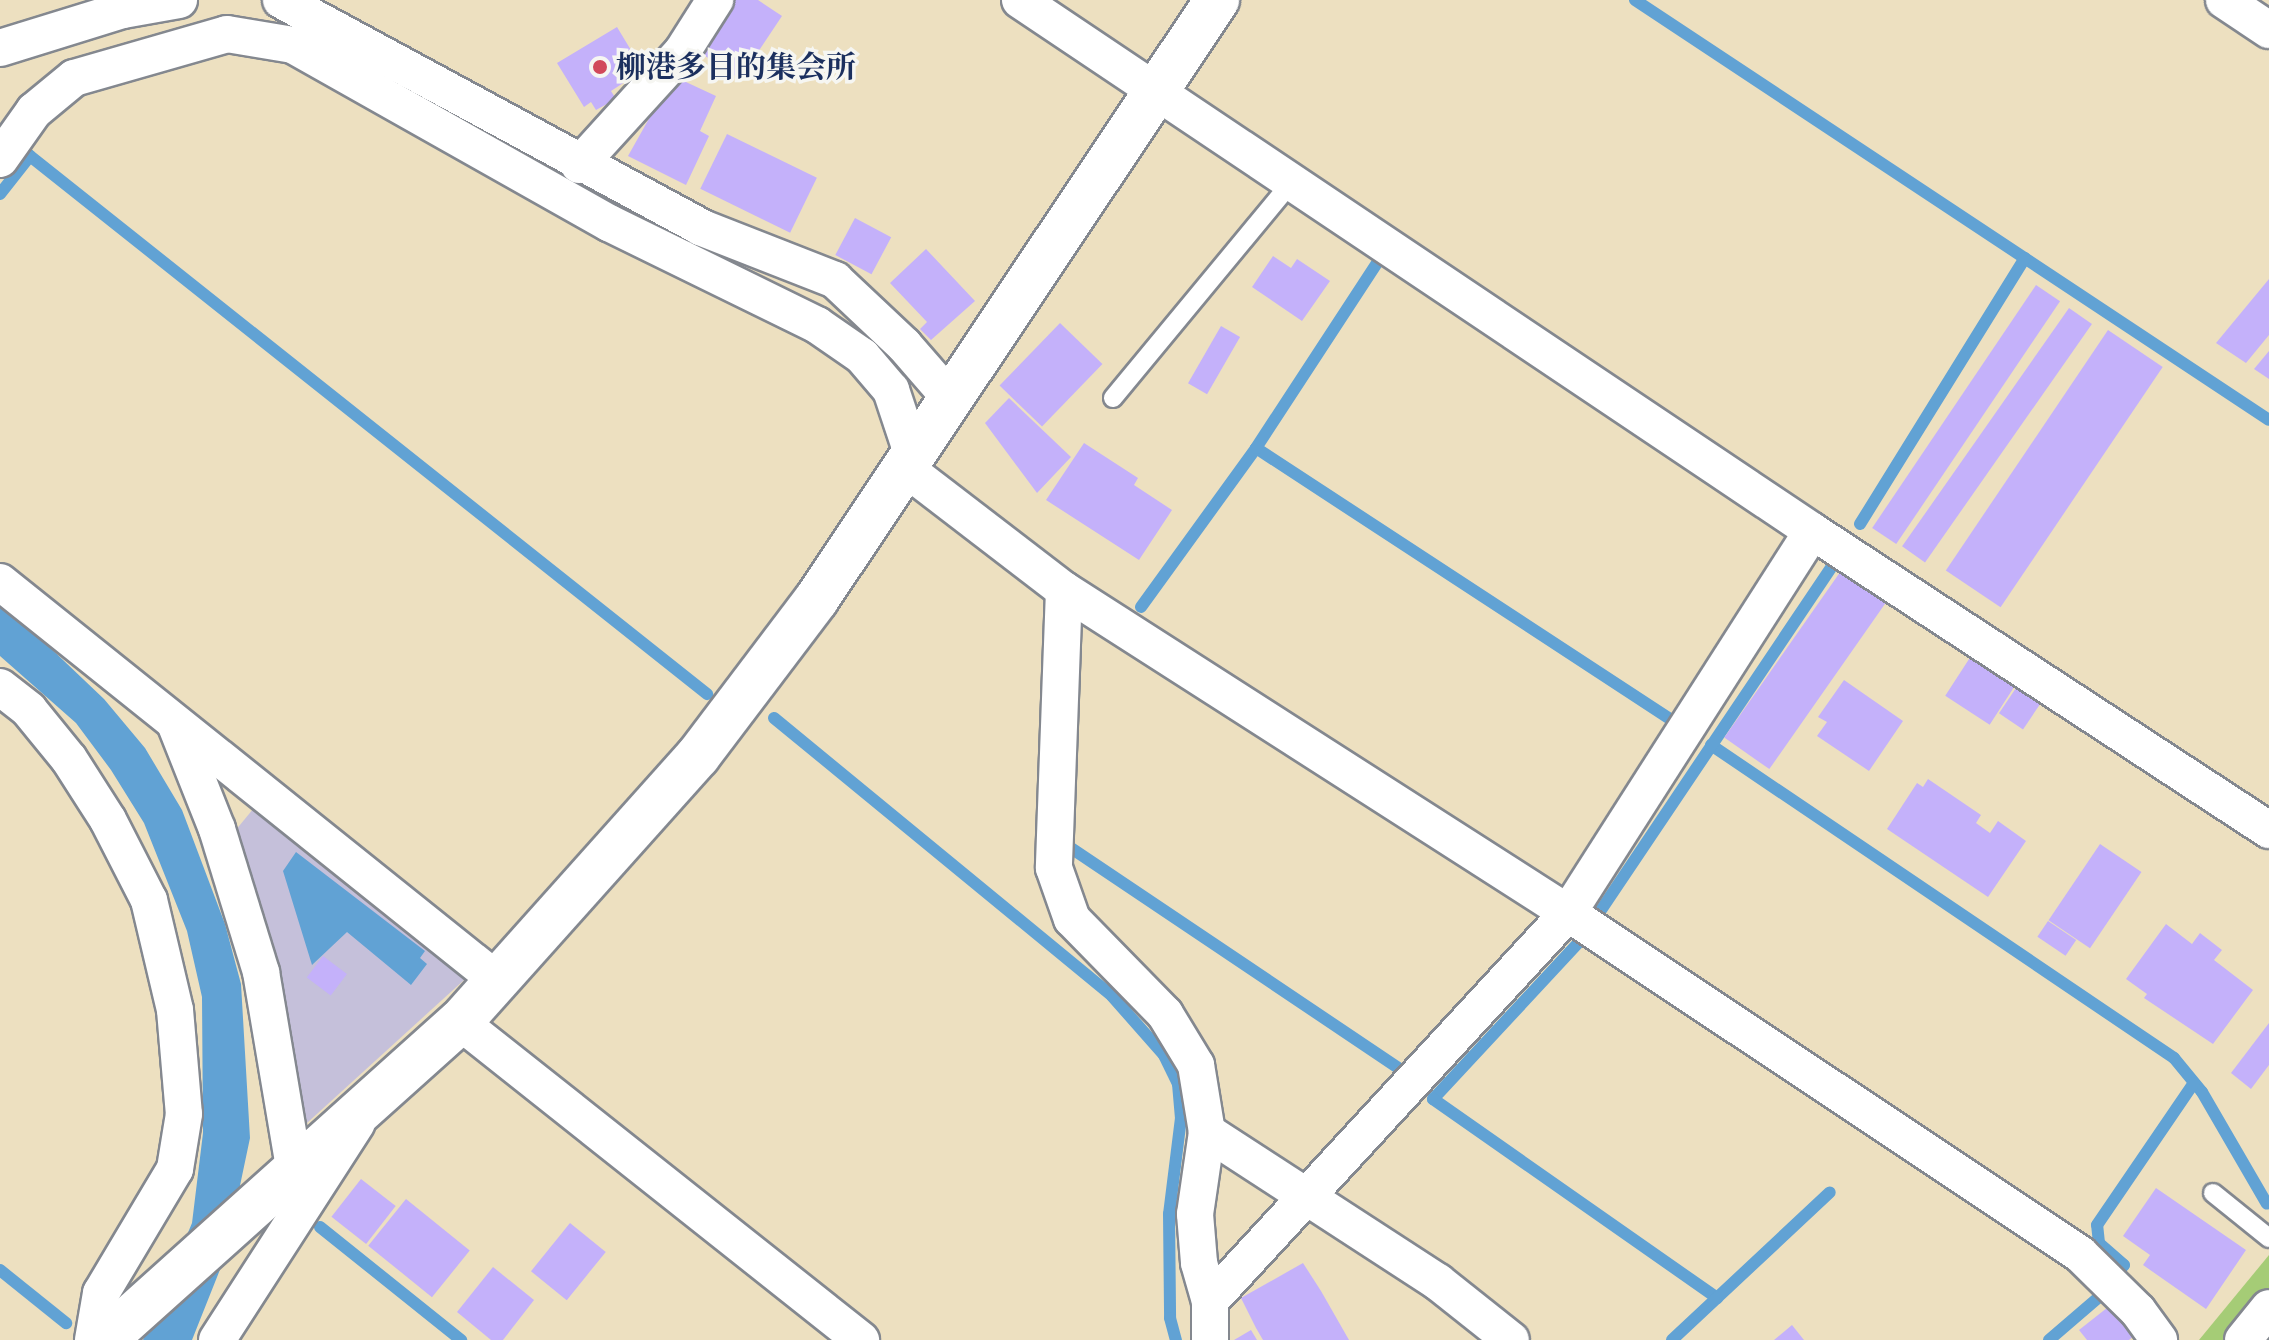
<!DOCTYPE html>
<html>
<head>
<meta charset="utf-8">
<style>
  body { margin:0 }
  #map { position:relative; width:2269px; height:1340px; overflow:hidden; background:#ede0c0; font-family:"IM FELL Great Primer","Noto Serif JP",serif }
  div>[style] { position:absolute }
  .industrial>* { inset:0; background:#c5c0da }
  .green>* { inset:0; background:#a5cc76 }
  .water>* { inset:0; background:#61a2d4 }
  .stream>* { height:12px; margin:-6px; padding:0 6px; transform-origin:6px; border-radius:6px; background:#61a2d4 }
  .building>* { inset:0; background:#c4b1fa; transform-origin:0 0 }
  .roads { filter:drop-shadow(2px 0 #84888f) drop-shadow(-2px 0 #84888f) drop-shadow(0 2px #84888f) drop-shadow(0 -2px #84888f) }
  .service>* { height:18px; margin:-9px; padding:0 9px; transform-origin:9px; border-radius:9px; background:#fff }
  .minor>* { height:36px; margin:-18px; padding:0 18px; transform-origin:18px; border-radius:18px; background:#fff }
  .tertiary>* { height:44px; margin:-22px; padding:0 22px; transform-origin:22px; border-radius:22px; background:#fff }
  .dots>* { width:22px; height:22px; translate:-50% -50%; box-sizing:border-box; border:4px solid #f6f6f2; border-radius:50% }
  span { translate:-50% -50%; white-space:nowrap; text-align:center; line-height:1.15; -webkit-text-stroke:7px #f6f6f2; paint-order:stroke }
  .poi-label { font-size:30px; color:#1b2f5e; font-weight:700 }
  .left { translate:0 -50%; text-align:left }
</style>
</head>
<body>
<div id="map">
  <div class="industrial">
    <i style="clip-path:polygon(259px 802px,459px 963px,464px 980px,307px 1123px,283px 1054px,230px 837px)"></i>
  </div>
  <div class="green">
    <i style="clip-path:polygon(2269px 1255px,2269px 1295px,2232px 1340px,2199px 1340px)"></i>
  </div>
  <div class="water">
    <i style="clip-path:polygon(0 600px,104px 699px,145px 748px,182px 810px,225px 924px,241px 984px,250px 1138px,225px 1257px,192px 1340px,143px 1340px,192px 1223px,203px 1133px,202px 997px,187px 931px,144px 823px,111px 770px,76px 723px,0 656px)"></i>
    <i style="clip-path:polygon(296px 852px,425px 951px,420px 958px,427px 964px,411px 985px,347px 932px,312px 965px,283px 871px)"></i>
  </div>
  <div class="stream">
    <i style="left:1635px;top:0;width:760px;rotate:33.52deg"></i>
    <i style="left:30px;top:156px;width:865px;rotate:38.47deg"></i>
    <i style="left:0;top:194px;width:48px;rotate:-51.7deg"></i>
    <i style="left:30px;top:156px;width:4px;rotate:-135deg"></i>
    <i style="left:1256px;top:448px;width:493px;rotate:33.2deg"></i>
    <i style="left:1860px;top:524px;width:313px;rotate:-58.2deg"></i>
    <i style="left:1141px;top:607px;width:196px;rotate:-54.1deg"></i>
    <i style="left:1256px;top:448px;width:221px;rotate:-56.8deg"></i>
    <i style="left:774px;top:718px;width:438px;rotate:39.4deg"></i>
    <i style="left:1112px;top:996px;width:79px;rotate:48.6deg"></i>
    <i style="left:1164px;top:1055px;width:32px;rotate:64deg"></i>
    <i style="left:1178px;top:1084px;width:34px;rotate:85deg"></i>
    <i style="left:1181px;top:1118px;width:97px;rotate:97.1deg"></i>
    <i style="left:1169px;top:1214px;width:104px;rotate:89.4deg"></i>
    <i style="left:1170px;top:1318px;width:23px;rotate:75deg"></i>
    <i style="left:1711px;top:745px;width:559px;rotate:34.06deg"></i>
    <i style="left:2174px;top:1058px;width:44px;rotate:50.5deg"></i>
    <i style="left:2202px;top:1092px;width:129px;rotate:59.9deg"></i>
    <i style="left:1068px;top:846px;width:398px;rotate:33.9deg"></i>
    <i style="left:1599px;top:913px;width:418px;rotate:-56.1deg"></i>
    <i style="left:1580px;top:941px;width:216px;rotate:132.9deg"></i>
    <i style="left:1433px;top:1099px;width:347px;rotate:35deg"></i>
    <i style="left:320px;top:1227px;width:181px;rotate:38.7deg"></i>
    <i style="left:0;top:1270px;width:85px;rotate:38.8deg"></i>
    <i style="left:2115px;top:1276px;width:14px;rotate:-51deg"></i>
    <i style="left:2124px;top:1265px;width:33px;rotate:-139deg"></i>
    <i style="left:2099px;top:1243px;width:18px;rotate:-96deg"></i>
    <i style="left:2097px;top:1225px;width:172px;rotate:-55.7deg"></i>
    <i style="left:1672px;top:1340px;width:216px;rotate:-43.1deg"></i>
    <i style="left:2049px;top:1340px;width:66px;rotate:-40.7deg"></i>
  </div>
  <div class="building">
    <i style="clip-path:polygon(729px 0,758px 0,782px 16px,740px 79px,696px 50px)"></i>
    <i style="clip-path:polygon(617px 27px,643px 70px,611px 91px,616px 99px,596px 110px,591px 102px,584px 107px,557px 63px)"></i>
    <i style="clip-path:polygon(673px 76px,716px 96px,700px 131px,709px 136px,686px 185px,628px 156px)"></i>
    <i style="left:727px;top:134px;width:100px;height:61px;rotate:26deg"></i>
    <i style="left:855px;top:218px;width:41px;height:42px;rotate:28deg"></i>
    <i style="clip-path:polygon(926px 249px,975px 301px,931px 340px,920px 329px,927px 322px,890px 283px)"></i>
    <i style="clip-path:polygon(1273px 256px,1291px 268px,1297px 259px,1330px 281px,1302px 321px,1252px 287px)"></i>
    <i style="clip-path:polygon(2269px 279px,2269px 335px,2246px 363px,2216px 343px)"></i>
    <i style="left:2036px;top:285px;width:29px;height:293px;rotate:34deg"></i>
    <i style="left:2069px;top:308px;width:28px;height:291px;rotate:35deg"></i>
    <i style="left:1060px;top:323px;width:59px;height:87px;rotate:44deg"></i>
    <i style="left:1221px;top:326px;width:22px;height:66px;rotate:30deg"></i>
    <i style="left:2108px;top:330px;width:66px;height:290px;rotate:34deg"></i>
    <i style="clip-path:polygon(2269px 351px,2269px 379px,2254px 369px)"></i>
    <i style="clip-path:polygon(1009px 398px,1071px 457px,1037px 493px,985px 423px)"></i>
    <i style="clip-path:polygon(1084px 443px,1138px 478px,1134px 485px,1172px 510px,1139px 560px,1046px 500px)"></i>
    <i style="left:1843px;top:568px;width:55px;height:207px;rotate:35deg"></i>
    <i style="left:1973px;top:653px;width:53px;height:51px;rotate:33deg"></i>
    <i style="clip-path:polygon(1844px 680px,1903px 721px,1869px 771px,1817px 736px,1827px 722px,1818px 717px)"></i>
    <i style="left:2018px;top:685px;width:29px;height:34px;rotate:34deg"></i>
    <i style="clip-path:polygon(1928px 779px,1981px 815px,1976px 823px,1990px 833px,1998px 821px,2026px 841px,1988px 897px,1887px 829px,1917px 783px,1923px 787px)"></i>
    <i style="left:2100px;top:844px;width:50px;height:92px;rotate:34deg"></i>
    <i style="left:2048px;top:921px;width:34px;height:19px;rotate:34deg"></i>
    <i style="clip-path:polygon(2166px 924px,2192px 944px,2200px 933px,2222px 950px,2214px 960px,2253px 990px,2213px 1044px,2144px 998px,2147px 994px,2126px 979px)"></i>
    <i style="left:323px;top:956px;width:30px;height:27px;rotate:37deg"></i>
    <i style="clip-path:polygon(2269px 1023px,2269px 1065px,2251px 1089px,2231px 1073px)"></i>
    <i style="left:361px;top:1179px;width:44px;height:48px;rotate:38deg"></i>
    <i style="clip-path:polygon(2156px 1188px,2246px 1250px,2206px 1309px,2143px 1265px,2150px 1255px,2123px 1236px)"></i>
    <i style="left:406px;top:1199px;width:82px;height:60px;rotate:39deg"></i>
    <i style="left:570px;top:1223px;width:46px;height:62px;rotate:39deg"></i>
    <i style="clip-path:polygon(1303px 1263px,1321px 1291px,1349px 1340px,1263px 1340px,1256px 1328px,1241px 1298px)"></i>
    <i style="clip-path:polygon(493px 1267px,534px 1300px,503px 1340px,491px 1340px,457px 1312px)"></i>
    <i style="clip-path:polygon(2112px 1304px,2136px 1334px,2129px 1340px,2087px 1340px,2079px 1330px)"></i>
    <i style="clip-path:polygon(1792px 1325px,1804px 1340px,1774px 1340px)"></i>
    <i style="clip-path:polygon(1251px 1330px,1257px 1340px,1234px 1340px)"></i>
  </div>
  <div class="roads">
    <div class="service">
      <i style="left:1113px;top:398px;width:281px;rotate:-50.4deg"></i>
      <i style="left:2213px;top:1193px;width:72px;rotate:38.8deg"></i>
    </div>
    <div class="minor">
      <i style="left:281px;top:0;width:477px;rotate:28.4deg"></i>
      <i style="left:700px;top:227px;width:145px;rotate:21.4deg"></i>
      <i style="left:835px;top:280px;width:95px;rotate:43.3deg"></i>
      <i style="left:904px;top:345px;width:72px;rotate:49deg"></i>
      <i style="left:1020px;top:0;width:954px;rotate:33.84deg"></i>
      <i style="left:1812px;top:531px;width:546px;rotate:33.2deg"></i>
      <i style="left:2224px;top:0;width:54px;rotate:33.7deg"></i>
      <i style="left:0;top:48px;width:129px;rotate:-17.2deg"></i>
      <i style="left:123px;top:10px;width:57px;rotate:-10.1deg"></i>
      <i style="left:0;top:159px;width:59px;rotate:-54.7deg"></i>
      <i style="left:34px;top:111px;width:52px;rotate:-39.5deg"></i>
      <i style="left:74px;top:78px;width:159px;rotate:-16deg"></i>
      <i style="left:227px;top:34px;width:67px;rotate:9.5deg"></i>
      <i style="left:293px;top:45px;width:363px;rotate:29.4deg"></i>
      <i style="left:609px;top:223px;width:232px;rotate:26.1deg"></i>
      <i style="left:817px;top:325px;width:55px;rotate:34.6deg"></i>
      <i style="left:862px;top:356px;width:45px;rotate:49.5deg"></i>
      <i style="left:891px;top:390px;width:70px;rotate:71.6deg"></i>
      <i style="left:579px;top:165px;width:153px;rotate:-47.7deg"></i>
      <i style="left:682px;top:52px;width:62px;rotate:-57.6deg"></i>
      <i style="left:905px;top:468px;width:200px;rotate:37.5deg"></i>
      <i style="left:1064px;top:590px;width:599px;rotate:32.65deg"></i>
      <i style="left:1568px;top:913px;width:615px;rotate:33.66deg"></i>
      <i style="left:2080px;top:1254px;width:81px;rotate:44.5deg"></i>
      <i style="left:2138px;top:1311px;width:36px;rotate:54deg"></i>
      <i style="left:0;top:582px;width:638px;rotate:38.7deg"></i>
      <i style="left:1064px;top:590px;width:278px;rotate:92.1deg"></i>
      <i style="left:1054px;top:868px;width:54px;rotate:70.6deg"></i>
      <i style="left:1072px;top:919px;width:133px;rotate:45.6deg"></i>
      <i style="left:1165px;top:1014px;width:60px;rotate:58.7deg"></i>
      <i style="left:1196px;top:1065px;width:68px;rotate:80.7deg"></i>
      <i style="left:1207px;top:1132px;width:83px;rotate:98.3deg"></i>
      <i style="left:1195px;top:1214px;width:49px;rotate:85.3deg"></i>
      <i style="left:1199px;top:1263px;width:40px;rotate:74deg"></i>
      <i style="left:0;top:687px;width:37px;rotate:38deg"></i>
      <i style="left:29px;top:710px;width:63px;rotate:50.8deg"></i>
      <i style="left:69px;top:759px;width:72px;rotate:57.4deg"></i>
      <i style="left:108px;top:820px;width:90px;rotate:62.9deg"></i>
      <i style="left:149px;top:900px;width:113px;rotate:76.7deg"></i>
      <i style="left:175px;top:1010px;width:104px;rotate:85.1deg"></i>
      <i style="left:184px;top:1114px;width:56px;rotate:99.3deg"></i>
      <i style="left:175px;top:1169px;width:144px;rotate:120.8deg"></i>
      <i style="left:101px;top:1293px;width:48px;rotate:99.7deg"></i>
      <i style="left:175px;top:723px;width:114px;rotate:68.4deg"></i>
      <i style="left:217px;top:829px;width:150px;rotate:72.9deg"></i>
      <i style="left:261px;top:972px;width:203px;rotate:80.4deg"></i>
      <i style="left:460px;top:1022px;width:512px;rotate:38.42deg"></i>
      <i style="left:1207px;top:1132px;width:275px;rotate:33deg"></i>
      <i style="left:1438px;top:1282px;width:93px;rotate:38.5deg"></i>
      <i style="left:217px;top:1340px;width:258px;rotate:-57.2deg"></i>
      <i style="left:1210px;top:1340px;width:39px;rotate:-90deg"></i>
      <i style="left:1210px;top:1301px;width:528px;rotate:-47.3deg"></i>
      <i style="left:1568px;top:913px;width:453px;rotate:-57.4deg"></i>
      <i style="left:2243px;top:1340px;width:41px;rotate:-50.9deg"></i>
    </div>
    <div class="tertiary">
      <i style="left:105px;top:1340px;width:477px;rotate:-41.9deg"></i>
      <i style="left:460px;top:1022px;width:357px;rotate:-48.2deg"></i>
      <i style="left:698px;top:756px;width:196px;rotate:-52.9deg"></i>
      <i style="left:816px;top:600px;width:722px;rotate:-56.24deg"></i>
    </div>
  </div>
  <div class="dots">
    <i style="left:600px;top:67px;background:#d1495b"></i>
  </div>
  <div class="poi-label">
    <span class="left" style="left:616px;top:67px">柳港多目的集会所</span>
  </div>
</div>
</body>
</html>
